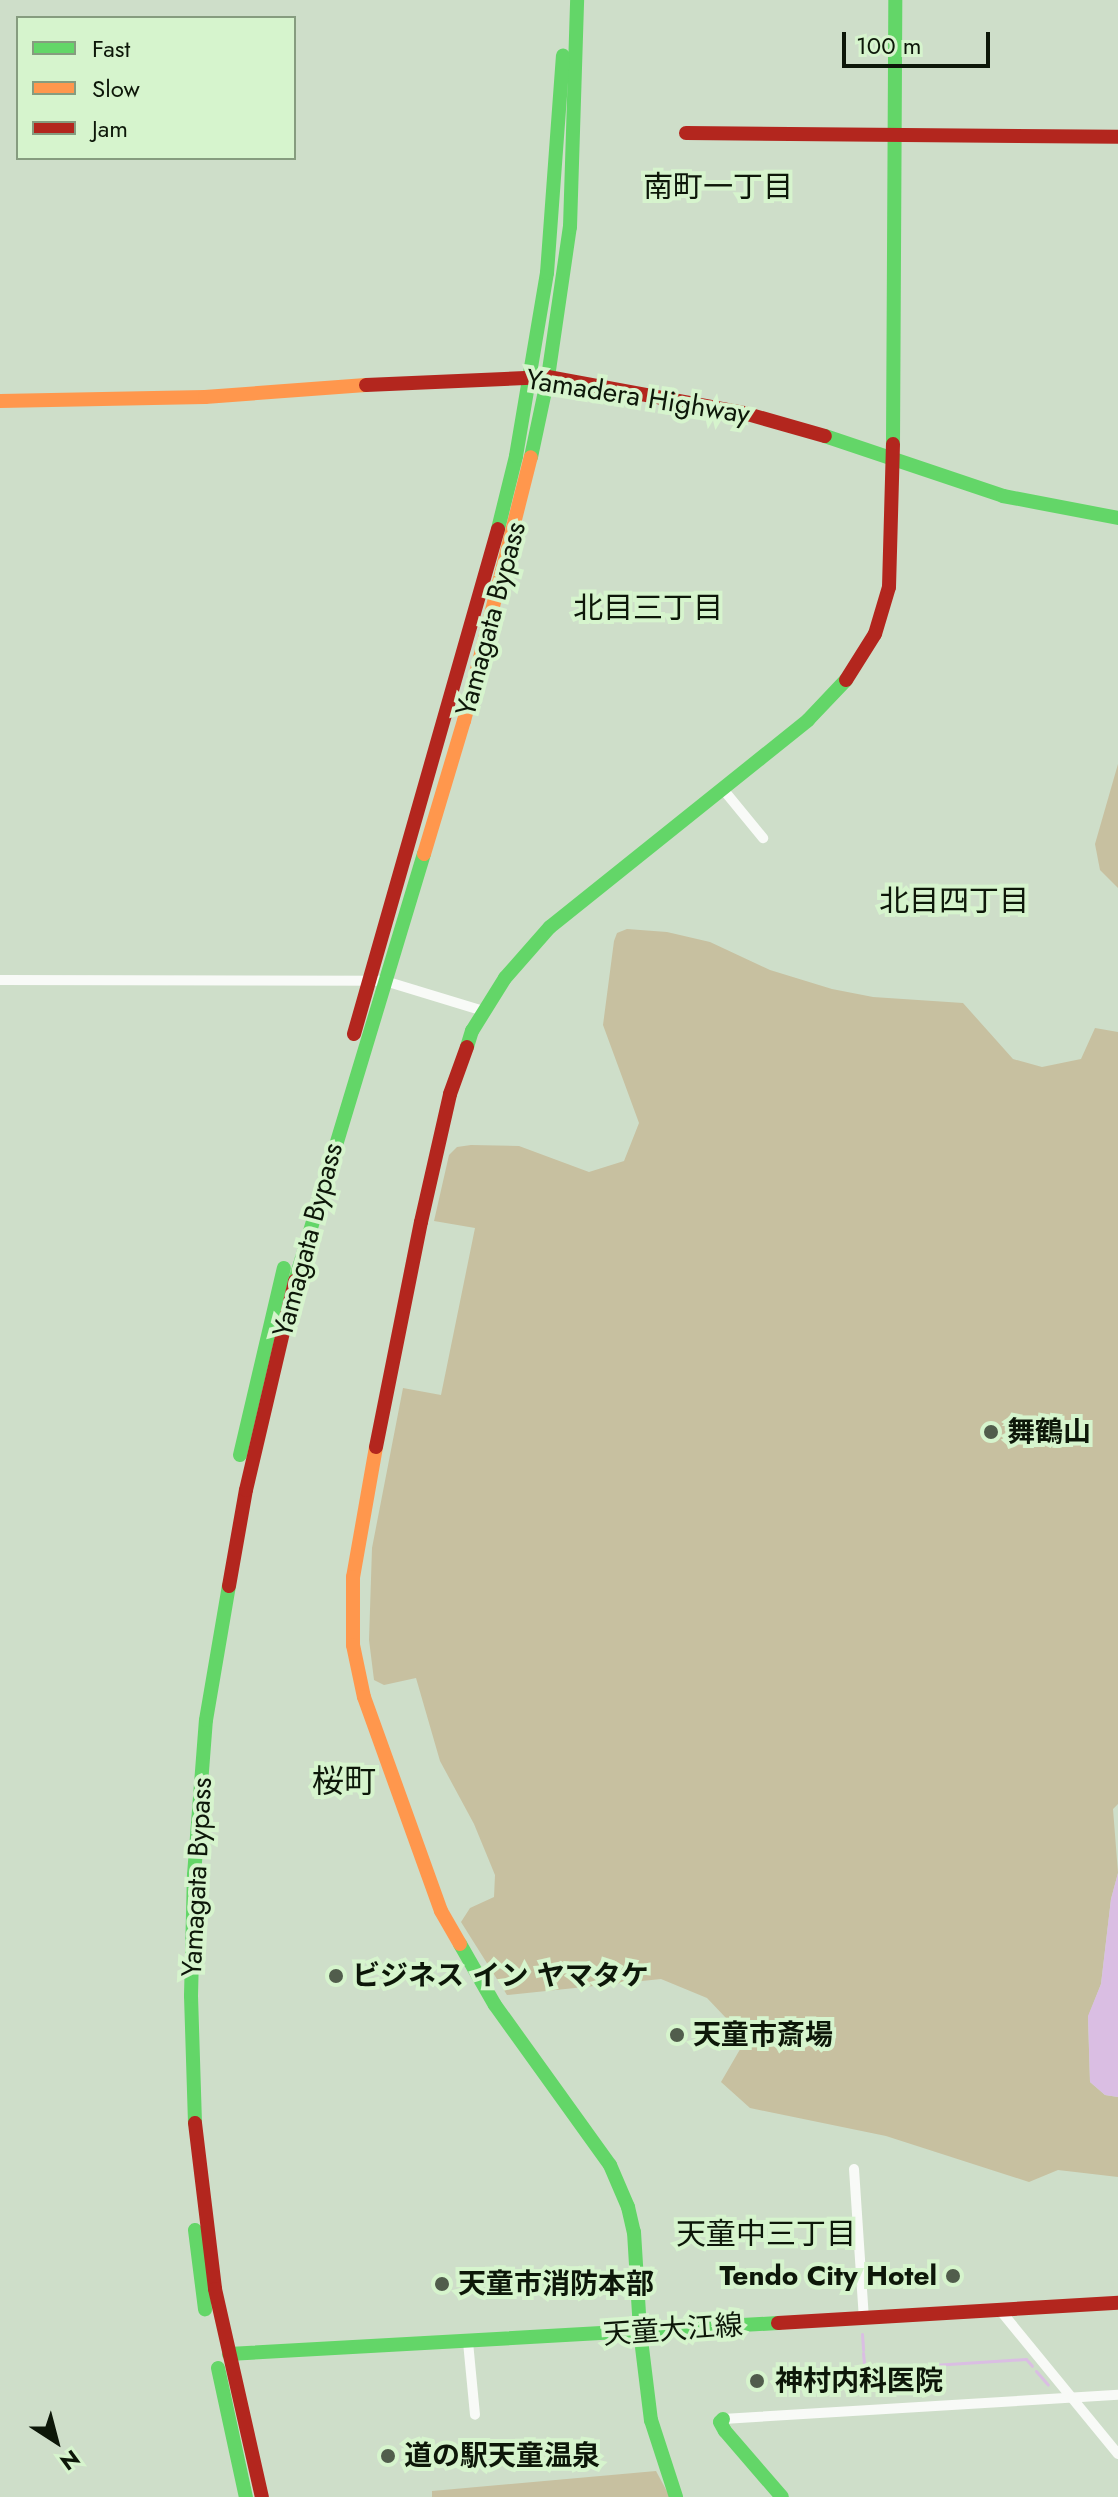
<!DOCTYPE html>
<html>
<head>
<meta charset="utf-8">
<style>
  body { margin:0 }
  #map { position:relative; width:1118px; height:2497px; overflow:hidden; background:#cedec9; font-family:Jost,"Noto Sans JP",sans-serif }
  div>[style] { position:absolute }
  .green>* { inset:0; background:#c7c0a0 }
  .water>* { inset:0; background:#dabee3 }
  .stream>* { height:3px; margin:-1.5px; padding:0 1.5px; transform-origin:1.5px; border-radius:1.5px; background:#dabee3 }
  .street>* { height:10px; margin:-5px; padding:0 5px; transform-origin:5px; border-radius:5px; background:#f8faf7 }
  .fast>* { height:14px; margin:-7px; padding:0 7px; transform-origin:7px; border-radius:7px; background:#63d668 }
  .slow>* { height:14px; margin:-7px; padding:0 7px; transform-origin:7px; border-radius:7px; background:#ff974d }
  .jam>* { height:14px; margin:-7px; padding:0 7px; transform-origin:7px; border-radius:7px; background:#b3261e }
  .dots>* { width:22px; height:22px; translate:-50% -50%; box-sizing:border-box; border:4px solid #d6f4cd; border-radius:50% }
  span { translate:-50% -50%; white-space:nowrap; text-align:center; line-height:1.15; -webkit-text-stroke:8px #d6f4cd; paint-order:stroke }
  .street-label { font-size:28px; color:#0d1709 }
  .poi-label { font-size:28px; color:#0d1709; font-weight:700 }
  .left { translate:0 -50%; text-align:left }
  .right { translate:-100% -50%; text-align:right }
  .neighbourhood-label { font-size:30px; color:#0d1709 }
  .quarter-label { font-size:32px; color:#0d1709 }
  .legend { position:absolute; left:16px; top:16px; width:280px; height:144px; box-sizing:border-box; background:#d6f4cd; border:2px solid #869c7f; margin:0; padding:10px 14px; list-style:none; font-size:24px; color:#0d1709 }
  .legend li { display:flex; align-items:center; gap:16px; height:40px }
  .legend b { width:40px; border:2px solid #869c7f }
  .north { position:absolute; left:16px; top:2401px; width:80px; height:80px; -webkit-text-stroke:6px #d6f4cd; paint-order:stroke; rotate:144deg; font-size:22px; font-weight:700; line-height:32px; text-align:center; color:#0d1709 }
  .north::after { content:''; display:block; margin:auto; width:28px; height:36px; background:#0d1709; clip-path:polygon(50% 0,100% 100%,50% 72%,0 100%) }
  .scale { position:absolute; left:842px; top:32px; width:148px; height:36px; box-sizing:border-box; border:4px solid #0d1709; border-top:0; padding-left:10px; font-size:24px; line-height:28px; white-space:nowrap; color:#0d1709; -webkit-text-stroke:6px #d6f4cd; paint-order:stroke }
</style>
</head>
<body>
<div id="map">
  <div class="green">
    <i style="clip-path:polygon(1118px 764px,1118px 888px,1100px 870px,1095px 844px)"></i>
    <i style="clip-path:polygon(627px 929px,667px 932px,710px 942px,770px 970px,832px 989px,873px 997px,963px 1003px,1013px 1059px,1042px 1067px,1081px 1059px,1095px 1028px,1118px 1032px,1118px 1804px,1113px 1809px,1118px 1873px,1111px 1899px,1101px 1984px,1088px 2017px,1090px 2082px,1105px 2095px,1118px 2097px,1118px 2177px,1058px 2170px,1029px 2182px,886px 2136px,750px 2108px,721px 2082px,746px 2039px,707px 1998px,661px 1979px,507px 1995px,461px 1922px,470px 1908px,494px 1897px,495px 1875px,474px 1824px,440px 1761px,416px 1678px,384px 1685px,374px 1680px,369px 1640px,372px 1548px,403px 1388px,441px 1395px,475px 1228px,434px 1221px,449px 1155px,457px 1147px,471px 1145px,519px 1146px,589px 1172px,624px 1161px,639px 1123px,603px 1025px,614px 941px,617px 933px)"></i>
    <i style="clip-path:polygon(656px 2471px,670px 2497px,432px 2497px,432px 2491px)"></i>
  </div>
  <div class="water">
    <i style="clip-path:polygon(1118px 1873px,1118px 2097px,1105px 2095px,1090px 2082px,1088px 2016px,1101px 1984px,1111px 1899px)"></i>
  </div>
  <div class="stream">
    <i style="left:844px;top:2275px;width:13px"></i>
    <i style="left:862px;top:2334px;width:16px;rotate:86deg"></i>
    <i style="left:863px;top:2353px;width:10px;rotate:84deg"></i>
    <i style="left:872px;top:2369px;width:154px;rotate:-3.7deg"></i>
    <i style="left:1026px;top:2359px;width:9px;rotate:49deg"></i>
    <i style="left:1036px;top:2371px;width:18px;rotate:49deg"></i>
  </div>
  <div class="street">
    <i style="left:722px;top:788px;width:65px;rotate:50.6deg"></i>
    <i style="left:0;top:980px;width:385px;rotate:0.1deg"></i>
    <i style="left:385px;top:981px;width:103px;rotate:16.9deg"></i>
    <i style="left:854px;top:2169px;width:149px;rotate:86.2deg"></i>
    <i style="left:1000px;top:2310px;width:186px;rotate:50.7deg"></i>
    <i style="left:468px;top:2342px;width:73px;rotate:84.5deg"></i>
    <i style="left:723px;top:2419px;width:396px;rotate:-3.5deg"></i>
  </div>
  <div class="fast">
    <i style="left:825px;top:436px;width:188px;rotate:18.6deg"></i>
    <i style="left:1003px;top:496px;width:117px;rotate:10.8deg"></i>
    <i style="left:893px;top:444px;width:444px;rotate:-89.7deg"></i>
    <i style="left:531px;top:457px;width:82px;rotate:-78deg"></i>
    <i style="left:548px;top:377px;width:152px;rotate:-81.7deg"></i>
    <i style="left:570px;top:227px;width:227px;rotate:-88.2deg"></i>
    <i style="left:498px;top:529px;width:75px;rotate:-76.1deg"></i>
    <i style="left:516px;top:456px;width:186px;rotate:-80.4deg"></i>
    <i style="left:547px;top:273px;width:218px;rotate:-85.8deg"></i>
    <i style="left:467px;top:1047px;width:17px;rotate:-73deg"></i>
    <i style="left:472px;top:1031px;width:62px;rotate:-58.1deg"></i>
    <i style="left:505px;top:978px;width:68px;rotate:-48.6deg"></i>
    <i style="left:550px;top:927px;width:331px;rotate:-38.7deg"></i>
    <i style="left:808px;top:720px;width:55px;rotate:-46.5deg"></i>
    <i style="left:295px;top:1281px;width:446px;rotate:-73.2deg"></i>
    <i style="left:240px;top:1455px;width:192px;rotate:-76.8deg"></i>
    <i style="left:460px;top:1944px;width:70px;rotate:60.2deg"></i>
    <i style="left:495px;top:2005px;width:197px;rotate:54.3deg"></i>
    <i style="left:610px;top:2165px;width:46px;rotate:66.8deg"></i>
    <i style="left:628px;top:2207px;width:26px;rotate:77deg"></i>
    <i style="left:634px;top:2232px;width:99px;rotate:86.5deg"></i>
    <i style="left:640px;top:2331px;width:90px;rotate:83deg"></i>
    <i style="left:651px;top:2420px;width:81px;rotate:72deg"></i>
    <i style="left:195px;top:2123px;width:127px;rotate:-91.8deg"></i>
    <i style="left:191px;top:1996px;width:121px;rotate:-88.6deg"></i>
    <i style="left:194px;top:1875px;width:155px;rotate:-85.6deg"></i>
    <i style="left:206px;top:1720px;width:136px;rotate:-80.3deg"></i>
    <i style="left:195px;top:2230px;width:80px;rotate:82.8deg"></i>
    <i style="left:229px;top:2354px;width:550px;rotate:-3.23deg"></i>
    <i style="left:218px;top:2368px;width:132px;rotate:77.8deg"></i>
    <i style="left:723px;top:2419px;width:4px;rotate:135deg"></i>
    <i style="left:720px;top:2422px;width:10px;rotate:61deg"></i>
    <i style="left:725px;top:2431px;width:87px;rotate:49.2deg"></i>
  </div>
  <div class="slow">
    <i style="left:0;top:401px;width:205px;rotate:-1.1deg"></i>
    <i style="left:205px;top:397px;width:161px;rotate:-4.3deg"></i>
    <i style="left:424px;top:854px;width:139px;rotate:-73.3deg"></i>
    <i style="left:464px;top:721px;width:272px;rotate:-75.8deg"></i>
    <i style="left:376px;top:1447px;width:132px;rotate:100deg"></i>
    <i style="left:353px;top:1577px;width:68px;rotate:90deg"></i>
    <i style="left:353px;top:1645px;width:53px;rotate:78.1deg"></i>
    <i style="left:364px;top:1697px;width:227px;rotate:70.2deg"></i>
    <i style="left:441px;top:1911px;width:38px;rotate:60deg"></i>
  </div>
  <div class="jam">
    <i style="left:686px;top:133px;width:432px;rotate:0.5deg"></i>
    <i style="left:366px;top:385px;width:182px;rotate:-2.5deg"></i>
    <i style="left:548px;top:377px;width:199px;rotate:10.4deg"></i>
    <i style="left:744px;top:413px;width:84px;rotate:15.9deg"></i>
    <i style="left:846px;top:680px;width:54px;rotate:-57.8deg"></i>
    <i style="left:875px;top:634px;width:49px;rotate:-73.4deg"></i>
    <i style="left:889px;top:587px;width:143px;rotate:-88.4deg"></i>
    <i style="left:354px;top:1034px;width:525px;rotate:-74.08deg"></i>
    <i style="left:376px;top:1447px;width:229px;rotate:-78.7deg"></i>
    <i style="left:421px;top:1222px;width:131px;rotate:-77.2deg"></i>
    <i style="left:450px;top:1094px;width:50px;rotate:-70.1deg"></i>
    <i style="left:229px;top:1586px;width:97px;rotate:-80deg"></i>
    <i style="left:246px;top:1490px;width:215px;rotate:-76.8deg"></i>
    <i style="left:195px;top:2123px;width:167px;rotate:83.1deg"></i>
    <i style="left:215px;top:2289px;width:213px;rotate:77.3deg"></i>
    <i style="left:778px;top:2323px;width:341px;rotate:-3.4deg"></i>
  </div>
  <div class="dots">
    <i style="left:991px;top:1432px;background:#515d4c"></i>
    <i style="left:336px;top:1976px;background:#515d4c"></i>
    <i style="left:677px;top:2035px;background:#515d4c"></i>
    <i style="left:953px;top:2276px;background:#515d4c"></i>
    <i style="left:442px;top:2284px;background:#515d4c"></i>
    <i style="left:757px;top:2381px;background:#515d4c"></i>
    <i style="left:388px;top:2456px;background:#515d4c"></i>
  </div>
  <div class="street-label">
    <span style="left:638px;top:397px;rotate:9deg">Yamadera Highway</span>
    <span style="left:491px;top:619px;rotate:-75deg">Yamagata Bypass</span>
    <span style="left:308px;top:1240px;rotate:-75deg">Yamagata Bypass</span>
    <span style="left:197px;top:1877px;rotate:-87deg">Yamagata Bypass</span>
    <span style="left:673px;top:2330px;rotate:-4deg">天童大江線</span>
  </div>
  <div class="poi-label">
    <span class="left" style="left:1007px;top:1432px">舞鶴山</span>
    <span class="left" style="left:352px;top:1976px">ビジネス イン ヤマタケ</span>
    <span class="left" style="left:693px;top:2035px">天童市斎場</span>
    <span class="right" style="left:937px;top:2276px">Tendo City Hotel</span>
    <span class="left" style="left:458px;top:2284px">天童市消防本部</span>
    <span class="left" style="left:775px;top:2381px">神村内科医院</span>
    <span class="left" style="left:404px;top:2456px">道の駅天童温泉</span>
  </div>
  <div class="neighbourhood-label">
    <span style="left:718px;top:187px">南町一丁目</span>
    <span style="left:648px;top:608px">北目三丁目</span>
    <span style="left:954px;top:901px">北目四丁目</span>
    <span style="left:766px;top:2234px">天童中三丁目</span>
  </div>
  <div class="quarter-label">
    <span style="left:344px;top:1781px">桜町</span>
  </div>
  <ul class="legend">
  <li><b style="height:10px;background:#63d668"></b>Fast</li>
  <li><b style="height:10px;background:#ff974d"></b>Slow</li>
  <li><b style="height:10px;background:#b3261e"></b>Jam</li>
  </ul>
  <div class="north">N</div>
  <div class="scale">100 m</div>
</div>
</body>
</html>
